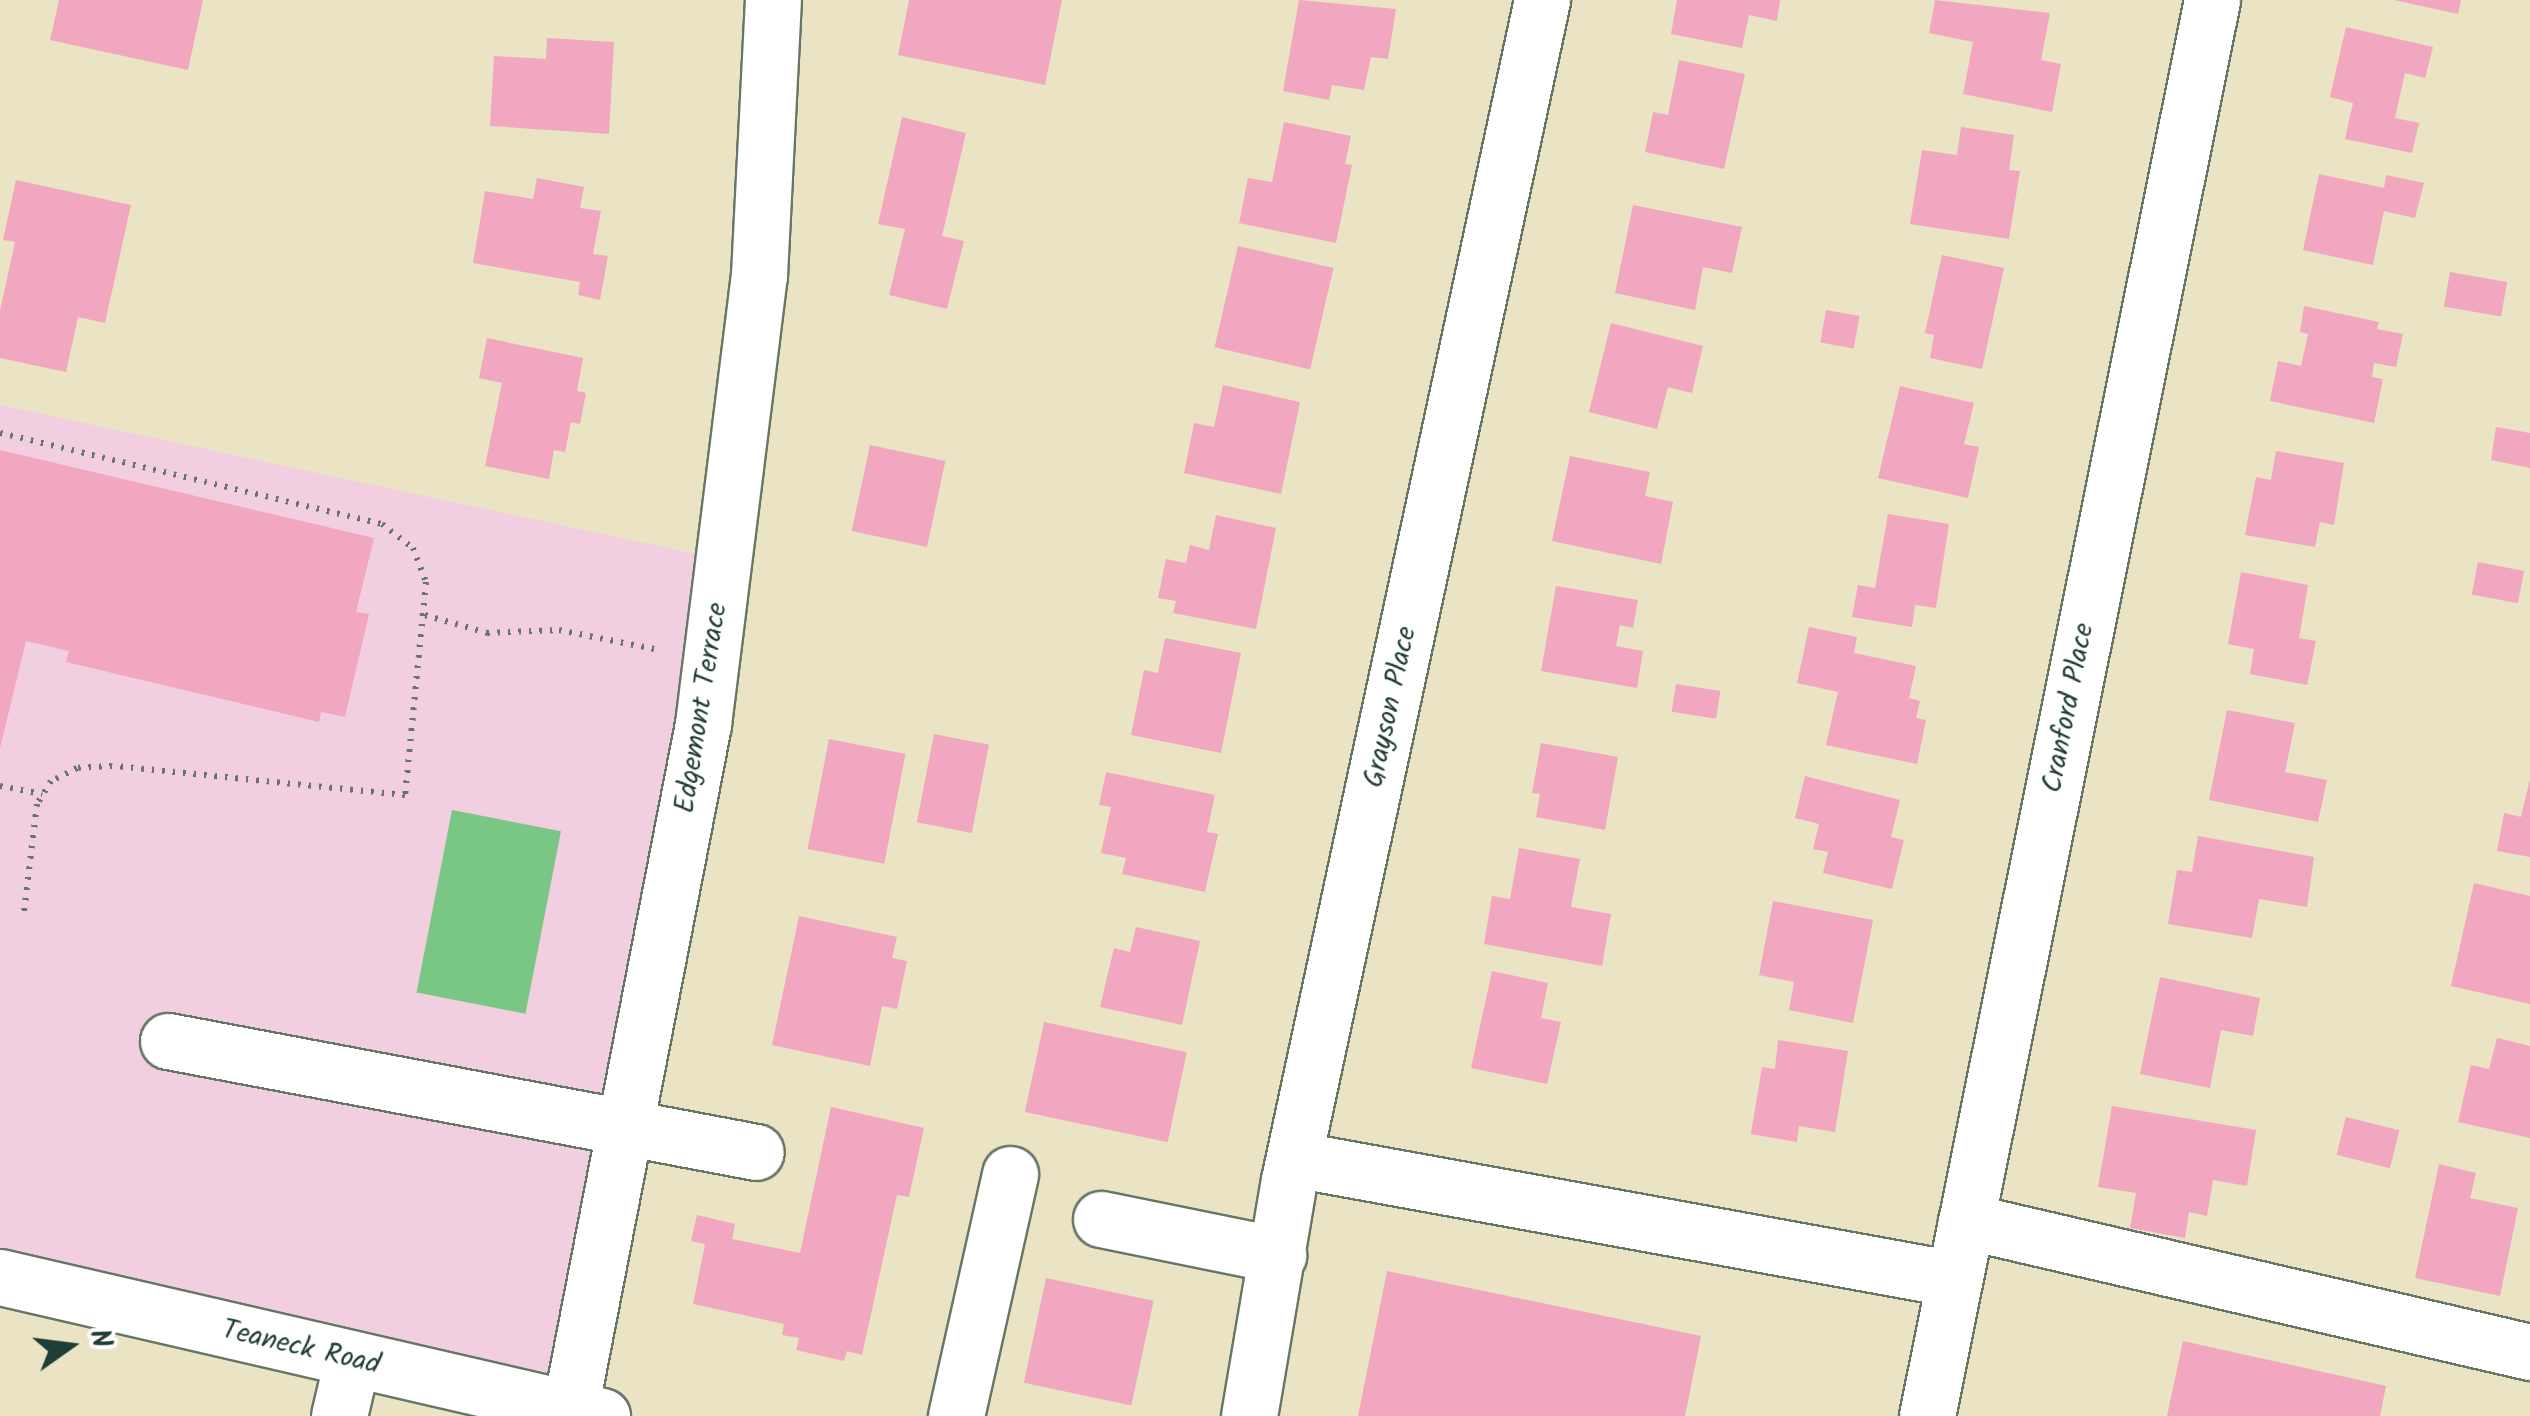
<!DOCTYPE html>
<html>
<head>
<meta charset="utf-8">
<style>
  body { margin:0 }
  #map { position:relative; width:2530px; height:1416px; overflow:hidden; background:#eae4c4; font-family:Kalam,sans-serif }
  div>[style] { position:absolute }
  .built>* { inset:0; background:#f2cfe0 }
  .green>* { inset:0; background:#7ac685; transform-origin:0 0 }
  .building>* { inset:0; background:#f0a7bf; transform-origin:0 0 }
  .path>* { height:6px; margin-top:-3px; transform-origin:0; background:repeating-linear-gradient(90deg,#676 0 2.5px,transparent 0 10.5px) }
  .roads { filter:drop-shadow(2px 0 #676) drop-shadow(-2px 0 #676) drop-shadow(0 2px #676) drop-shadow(0 -2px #676) }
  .minor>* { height:55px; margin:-27.5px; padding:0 27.5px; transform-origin:27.5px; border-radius:27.5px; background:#fff }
  .major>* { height:55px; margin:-27.5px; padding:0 27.5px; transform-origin:27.5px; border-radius:27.5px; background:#fff }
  span { translate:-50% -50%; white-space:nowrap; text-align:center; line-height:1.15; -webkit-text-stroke:8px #fff; paint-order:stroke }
  .street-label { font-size:28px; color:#1f3d34 }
  .north { position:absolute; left:20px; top:1296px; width:100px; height:100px; -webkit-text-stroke:8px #fff; paint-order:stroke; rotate:76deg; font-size:28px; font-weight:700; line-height:40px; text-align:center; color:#1f3d34 }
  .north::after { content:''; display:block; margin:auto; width:35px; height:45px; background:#1f3d34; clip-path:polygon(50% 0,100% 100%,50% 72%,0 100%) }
</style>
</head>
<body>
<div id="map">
  <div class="built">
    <i style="clip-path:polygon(0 405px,724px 560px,570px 1409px,0 1277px)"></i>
  </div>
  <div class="green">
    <i style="left:452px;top:810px;width:111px;height:186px;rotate:11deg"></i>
  </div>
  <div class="building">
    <i style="clip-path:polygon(59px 0,203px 0,188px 70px,50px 40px)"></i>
    <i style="clip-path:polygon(909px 0,1062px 0,1045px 85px,898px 55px)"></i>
    <i style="clip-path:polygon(1299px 0,1396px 9px,1388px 59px,1371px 57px,1364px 90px,1332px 85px,1329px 100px,1283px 91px)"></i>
    <i style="clip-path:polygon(1677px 0,1780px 0,1777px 21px,1749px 15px,1742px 48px,1671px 34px)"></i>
    <i style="clip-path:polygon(1935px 0,2050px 13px,2041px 60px,2061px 64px,2052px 112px,1963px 94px,1973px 42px,1929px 33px)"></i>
    <i style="clip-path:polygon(2394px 0,2461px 0,2458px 14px)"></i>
    <i style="clip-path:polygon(2346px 27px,2433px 47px,2425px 78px,2405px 73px,2395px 118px,2419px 123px,2412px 153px,2345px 139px,2353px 103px,2330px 97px)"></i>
    <i style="clip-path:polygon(547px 38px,614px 42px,609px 134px,490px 126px,494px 56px,546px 59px)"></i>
    <i style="clip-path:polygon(1679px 60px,1745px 74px,1724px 169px,1645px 152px,1653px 112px,1668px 115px)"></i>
    <i style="clip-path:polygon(902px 117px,966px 133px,942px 236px,964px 241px,947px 309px,889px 295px,905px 229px,878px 224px)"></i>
    <i style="clip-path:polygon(1284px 122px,1351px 136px,1345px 164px,1352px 165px,1336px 243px,1239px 223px,1248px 178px,1272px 182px)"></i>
    <i style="clip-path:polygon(1961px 127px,2014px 135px,2009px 170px,2020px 171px,2009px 239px,1910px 224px,1922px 150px,1957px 155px)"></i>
    <i style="clip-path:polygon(2319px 174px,2384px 188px,2386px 175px,2424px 183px,2415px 218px,2384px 211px,2373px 265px,2303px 250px)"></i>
    <i style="clip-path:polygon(537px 178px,584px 187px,580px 208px,601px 211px,593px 254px,608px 256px,600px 300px,578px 295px,580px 282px,473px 263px,485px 191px,533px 199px)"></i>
    <i style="clip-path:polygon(16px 180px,131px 205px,105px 323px,78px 317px,66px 372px,0 358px,0 311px,15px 242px,3px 240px)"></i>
    <i style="clip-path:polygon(1633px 205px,1742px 227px,1732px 273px,1703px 267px,1695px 310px,1615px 293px)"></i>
    <i style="left:1238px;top:246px;width:98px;height:104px;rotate:13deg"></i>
    <i style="clip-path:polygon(1942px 255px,2004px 268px,1982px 369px,1930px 358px,1934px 335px,1925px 333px)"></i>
    <i style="left:2450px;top:272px;width:58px;height:35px;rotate:10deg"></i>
    <i style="clip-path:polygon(2304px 306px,2379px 322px,2377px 329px,2403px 334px,2396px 367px,2374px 363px,2372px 377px,2383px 379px,2374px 423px,2270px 401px,2278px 361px,2301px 366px,2308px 334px,2300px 332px)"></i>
    <i style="left:1826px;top:310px;width:34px;height:33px;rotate:10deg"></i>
    <i style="clip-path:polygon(1611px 323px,1703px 346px,1692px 393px,1668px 387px,1657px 429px,1589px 412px)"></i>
    <i style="clip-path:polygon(487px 338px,583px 358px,577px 391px,586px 393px,580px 424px,571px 422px,565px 452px,554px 450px,549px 479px,485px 466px,502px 383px,479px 378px)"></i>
    <i style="clip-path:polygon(1223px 385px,1300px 402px,1281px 494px,1184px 473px,1194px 423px,1214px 427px)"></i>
    <i style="clip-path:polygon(1900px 386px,1974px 403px,1964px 444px,1979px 447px,1968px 498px,1878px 478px)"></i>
    <i style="clip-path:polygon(2496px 427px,2530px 433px,2530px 468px,2491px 460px)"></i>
    <i style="left:870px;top:445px;width:77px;height:88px;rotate:12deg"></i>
    <i style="clip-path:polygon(0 450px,374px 538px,356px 612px,369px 614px,345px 717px,321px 712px,319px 722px,66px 662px,69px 651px,26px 641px,0 748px)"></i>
    <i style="clip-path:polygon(2276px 451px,2344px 463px,2334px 525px,2320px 522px,2315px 547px,2245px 535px,2256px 477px,2271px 480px)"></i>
    <i style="clip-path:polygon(1570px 456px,1650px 472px,1645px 496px,1673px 502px,1661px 564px,1552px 541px)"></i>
    <i style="clip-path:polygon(1888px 514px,1949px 524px,1936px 608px,1915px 605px,1912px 627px,1852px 617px,1858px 585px,1875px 588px)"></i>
    <i style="clip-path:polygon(1216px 515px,1276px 528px,1256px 629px,1173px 613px,1176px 601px,1158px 598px,1166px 559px,1186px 563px,1190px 545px,1209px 550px)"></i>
    <i style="left:2478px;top:562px;width:47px;height:33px;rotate:11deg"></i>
    <i style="clip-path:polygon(2241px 572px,2308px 585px,2299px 638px,2316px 641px,2307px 685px,2250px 674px,2254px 649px,2228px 644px)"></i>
    <i style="clip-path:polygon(1556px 586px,1638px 600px,1633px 628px,1620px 625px,1616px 646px,1643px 651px,1637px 688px,1541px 671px)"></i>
    <i style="clip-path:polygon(1809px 627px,1857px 637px,1854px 653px,1916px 666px,1909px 698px,1920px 701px,1916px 718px,1926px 720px,1917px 764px,1826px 745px,1838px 692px,1797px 683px)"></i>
    <i style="clip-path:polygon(1165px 638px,1241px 653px,1221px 753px,1131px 735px,1144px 670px,1158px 673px)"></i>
    <i style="left:1676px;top:684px;width:45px;height:28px;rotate:9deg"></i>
    <i style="clip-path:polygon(2227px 710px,2295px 723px,2285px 772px,2327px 780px,2318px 822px,2209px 800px)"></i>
    <i style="left:934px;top:734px;width:56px;height:90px;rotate:11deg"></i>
    <i style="left:829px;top:739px;width:78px;height:112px;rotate:11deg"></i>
    <i style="clip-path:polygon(1541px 743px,1618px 757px,1605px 830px,1536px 817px,1540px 794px,1532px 793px)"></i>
    <i style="clip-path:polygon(1106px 772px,1215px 795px,1207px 832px,1218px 834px,1205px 892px,1122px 874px,1126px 858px,1101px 853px,1111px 807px,1099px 805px)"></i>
    <i style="clip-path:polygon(1805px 776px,1900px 800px,1891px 837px,1904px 840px,1892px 889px,1823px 873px,1828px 852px,1813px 849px,1819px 824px,1795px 818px)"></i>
    <i style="clip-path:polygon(2530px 779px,2530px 857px,2497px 851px,2504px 813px,2521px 817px)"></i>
    <i style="clip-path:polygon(2198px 836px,2314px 857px,2307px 907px,2259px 899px,2252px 938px,2168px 924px,2177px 870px,2192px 872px)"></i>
    <i style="clip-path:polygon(1519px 848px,1580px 859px,1571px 907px,1611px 914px,1602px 966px,1484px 944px,1492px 896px,1510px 899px)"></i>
    <i style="clip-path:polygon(2474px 883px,2530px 896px,2530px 1004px,2451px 986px)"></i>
    <i style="clip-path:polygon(1773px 901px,1873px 920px,1853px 1023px,1789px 1010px,1794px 982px,1759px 975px)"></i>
    <i style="clip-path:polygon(799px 916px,897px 937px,892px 958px,907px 961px,897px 1009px,882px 1006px,870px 1066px,772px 1045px)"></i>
    <i style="clip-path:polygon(1136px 927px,1200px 941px,1182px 1025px,1100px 1007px,1114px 948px,1130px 952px)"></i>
    <i style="clip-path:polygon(1492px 971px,1548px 983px,1541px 1018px,1561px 1022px,1547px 1084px,1471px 1068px)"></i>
    <i style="clip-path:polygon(2160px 977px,2260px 998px,2253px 1036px,2221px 1030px,2210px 1088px,2140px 1074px)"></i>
    <i style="left:1044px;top:1022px;width:146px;height:92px;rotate:12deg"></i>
    <i style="clip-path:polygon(2497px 1038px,2530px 1046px,2530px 1138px,2458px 1122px,2471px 1065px,2489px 1069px)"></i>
    <i style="clip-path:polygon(1778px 1040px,1848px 1051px,1835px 1132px,1799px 1126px,1797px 1142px,1751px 1134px,1762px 1067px,1775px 1069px)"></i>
    <i style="clip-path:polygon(2112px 1106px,2256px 1130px,2247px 1186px,2213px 1180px,2207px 1216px,2189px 1212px,2185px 1238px,2130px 1228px,2136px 1193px,2098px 1187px)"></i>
    <i style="clip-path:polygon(831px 1107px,924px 1128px,909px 1197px,897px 1195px,862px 1355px,847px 1351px,844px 1361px,796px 1350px,799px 1338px,782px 1335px,784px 1324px,693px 1304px,705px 1244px,691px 1241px,697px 1215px,735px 1224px,732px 1239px,800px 1253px)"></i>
    <i style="left:2346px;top:1117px;width:55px;height:39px;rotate:14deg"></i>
    <i style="clip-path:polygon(2439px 1164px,2476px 1173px,2470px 1198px,2518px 1208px,2500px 1296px,2415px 1278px)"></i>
    <i style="clip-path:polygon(1387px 1271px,1701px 1336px,1685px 1416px,1358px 1416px)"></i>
    <i style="left:1046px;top:1278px;width:110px;height:107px;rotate:12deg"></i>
    <i style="clip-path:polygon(2183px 1341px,2386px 1386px,2380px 1416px,2167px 1416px)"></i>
  </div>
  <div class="path">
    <i style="left:0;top:433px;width:393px;rotate:13.4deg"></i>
    <i style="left:382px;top:524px;width:39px;rotate:38deg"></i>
    <i style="left:413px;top:548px;width:36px;rotate:69deg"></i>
    <i style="left:426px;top:582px;width:214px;rotate:95.6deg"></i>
    <i style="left:405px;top:795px;width:294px;rotate:-174.3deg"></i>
    <i style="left:112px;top:766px;width:35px;rotate:177deg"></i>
    <i style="left:77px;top:768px;width:29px;rotate:153deg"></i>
    <i style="left:51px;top:781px;width:27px;rotate:121deg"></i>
    <i style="left:37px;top:804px;width:108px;rotate:96.9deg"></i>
    <i style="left:425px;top:615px;width:65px;rotate:16.2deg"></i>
    <i style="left:487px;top:633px;width:72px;rotate:-2.4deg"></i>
    <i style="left:559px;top:630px;width:97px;rotate:11.3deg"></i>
    <i style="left:0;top:786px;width:43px;rotate:10.8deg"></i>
  </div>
  <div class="roads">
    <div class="minor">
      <i style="left:168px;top:1041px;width:598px;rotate:10.69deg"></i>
      <i style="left:1294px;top:1159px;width:671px;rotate:10.3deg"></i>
      <i style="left:1101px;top:1219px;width:181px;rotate:11.5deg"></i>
      <i style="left:1966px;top:1221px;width:579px;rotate:13.08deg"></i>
      <i style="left:570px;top:1409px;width:698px;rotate:-79.01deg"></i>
      <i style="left:703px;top:724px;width:452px;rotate:-82.9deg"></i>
      <i style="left:759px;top:275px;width:275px;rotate:-87.1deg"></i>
      <i style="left:339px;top:1416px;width:57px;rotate:-76.9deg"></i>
      <i style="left:956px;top:1416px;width:248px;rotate:-77.4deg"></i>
      <i style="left:1249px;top:1416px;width:239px;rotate:-80.4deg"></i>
      <i style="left:1289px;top:1180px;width:1207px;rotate:-77.9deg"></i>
      <i style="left:1927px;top:1416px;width:1444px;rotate:-78.62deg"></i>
    </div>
    <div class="major">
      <i style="left:0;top:1277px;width:618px;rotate:13deg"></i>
    </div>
  </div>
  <div class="street-label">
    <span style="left:1391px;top:707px;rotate:-78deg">Grayson Place</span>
    <span style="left:702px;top:708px;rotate:-81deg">Edgemont Terrace</span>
    <span style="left:2069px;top:708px;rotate:-79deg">Cranford Place</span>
    <span style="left:301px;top:1348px;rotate:13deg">Teaneck Road</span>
  </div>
  <div class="north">N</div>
</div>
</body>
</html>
